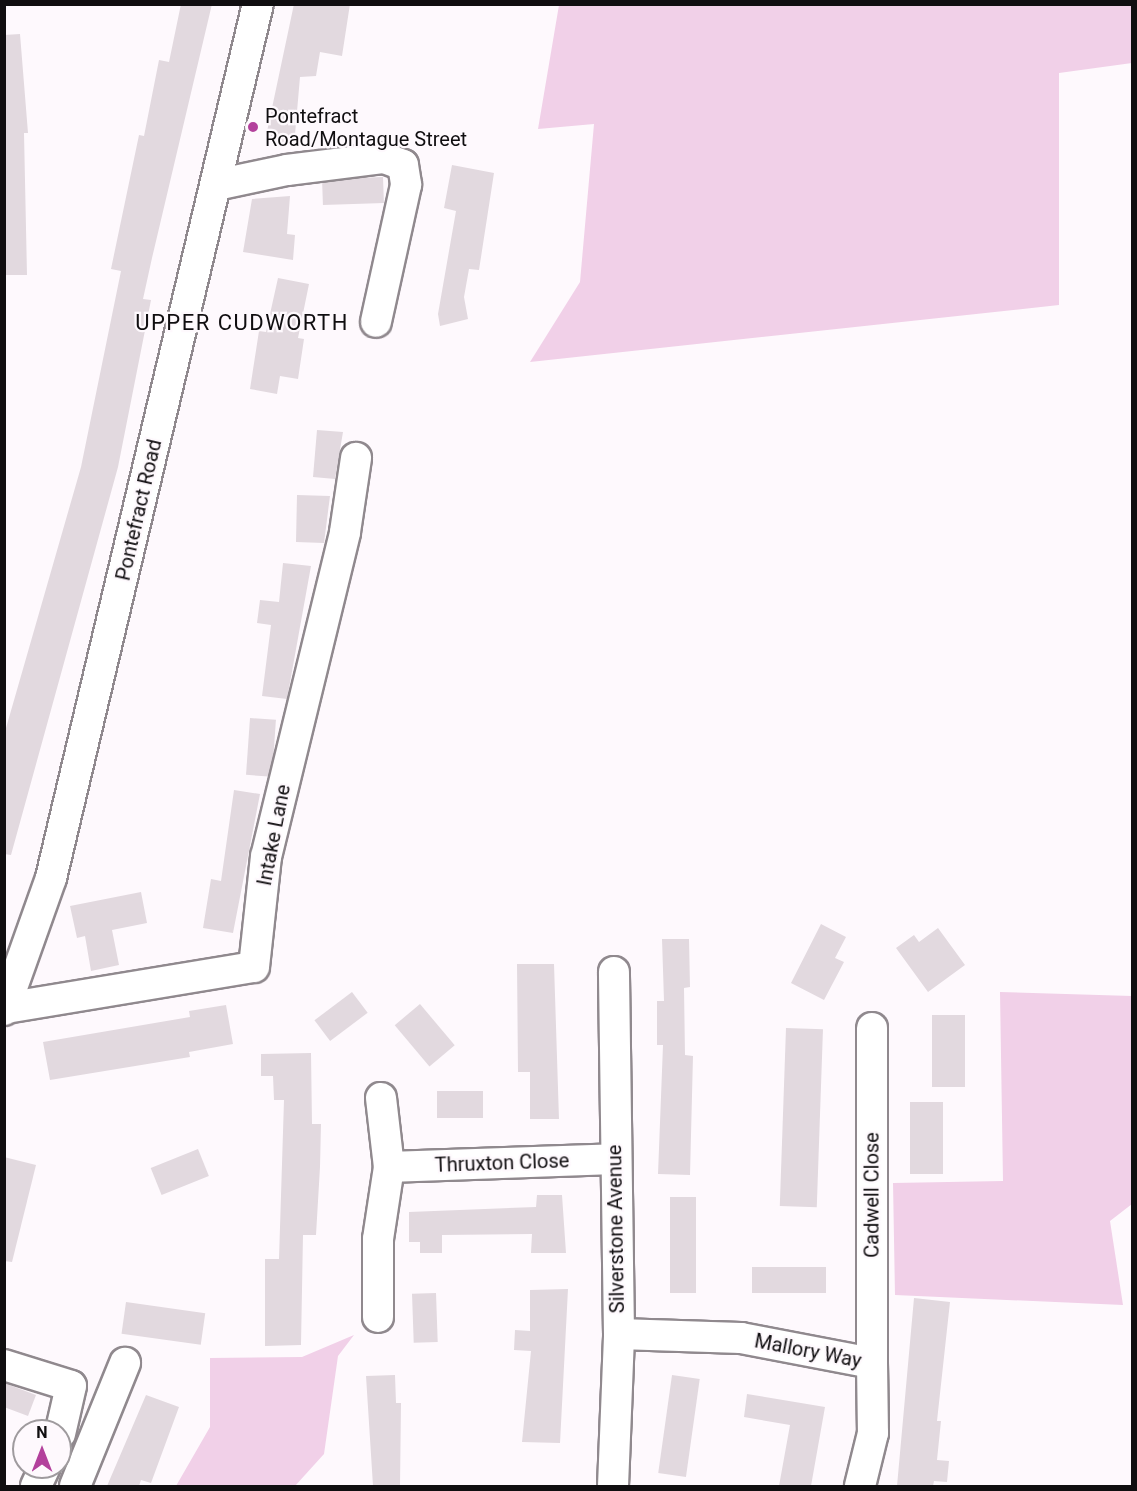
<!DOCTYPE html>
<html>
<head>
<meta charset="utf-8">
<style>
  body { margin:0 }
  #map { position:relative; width:1137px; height:1491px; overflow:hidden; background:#fef9fd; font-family:Roboto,sans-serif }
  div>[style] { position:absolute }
  .green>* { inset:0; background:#f1d0e8 }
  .building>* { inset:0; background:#e2d9df; transform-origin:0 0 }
  .roads { filter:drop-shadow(2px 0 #90898e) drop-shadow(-2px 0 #90898e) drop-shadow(0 2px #90898e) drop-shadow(0 -2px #90898e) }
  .minor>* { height:30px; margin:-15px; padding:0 15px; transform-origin:15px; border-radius:15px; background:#fff }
  .dots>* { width:16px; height:16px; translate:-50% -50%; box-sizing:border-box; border:3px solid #fef9fd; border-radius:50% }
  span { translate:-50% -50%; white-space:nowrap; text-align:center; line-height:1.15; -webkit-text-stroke:4.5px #fef9fd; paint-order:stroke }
  .poi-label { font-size:20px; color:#100e10 }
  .left { translate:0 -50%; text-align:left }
  .street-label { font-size:20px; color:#100e10 }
  .quarter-label { font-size:22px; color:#100e10; letter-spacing:1.5px }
  .frame { position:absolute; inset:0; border:6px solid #100e10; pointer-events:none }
  .north { position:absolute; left:12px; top:1419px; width:60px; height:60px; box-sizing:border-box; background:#fef9fd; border:2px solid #9f9b9e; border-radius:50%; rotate:0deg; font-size:16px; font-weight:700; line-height:24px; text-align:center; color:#100e10 }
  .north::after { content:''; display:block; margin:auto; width:21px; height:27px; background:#b3419c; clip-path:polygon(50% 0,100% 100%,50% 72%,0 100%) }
</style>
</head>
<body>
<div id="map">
  <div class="green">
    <i style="clip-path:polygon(559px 5px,1132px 5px,1132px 63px,1059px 73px,1059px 305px,530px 362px,580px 282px,594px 124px,538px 129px)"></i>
    <i style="clip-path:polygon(1000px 992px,1132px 996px,1132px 1204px,1110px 1221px,1123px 1305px,895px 1295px,893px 1183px,1003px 1181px)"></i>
    <i style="clip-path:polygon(354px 1335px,338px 1356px,324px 1454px,295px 1486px,176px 1486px,210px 1427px,210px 1358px,302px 1357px)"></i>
  </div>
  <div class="building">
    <i style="clip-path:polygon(181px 4px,212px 4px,152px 258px,143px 299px,151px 300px,118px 467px,11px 855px,4px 854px,4px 735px,81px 467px,121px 271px,111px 269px,139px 135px,144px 136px,159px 60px,169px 62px)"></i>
    <i style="clip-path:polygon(294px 4px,350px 4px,342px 56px,320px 52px,316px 76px,300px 77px,294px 146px,265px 141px)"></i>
    <i style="clip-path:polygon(20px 34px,28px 133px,24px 133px,27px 275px,4px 275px,4px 35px)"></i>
    <i style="clip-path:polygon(452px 165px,494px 173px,479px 270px,469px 269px,464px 297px,468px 319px,440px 326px,438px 314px,456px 211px,444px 208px)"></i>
    <i style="left:383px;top:177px;width:26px;height:61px;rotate:88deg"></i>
    <i style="clip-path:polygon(290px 196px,287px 234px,295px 235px,293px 260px,243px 252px,252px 199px)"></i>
    <i style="clip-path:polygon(278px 278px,309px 284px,298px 338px,304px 339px,298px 379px,280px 376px,277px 394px,250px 389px,259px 331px,266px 332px)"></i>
    <i style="clip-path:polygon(317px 430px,343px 432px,335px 479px,313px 477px)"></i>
    <i style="clip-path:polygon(297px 495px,330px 496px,324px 543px,296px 542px)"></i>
    <i style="clip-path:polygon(283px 563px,311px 566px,287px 699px,262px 696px,271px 625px,257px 623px,260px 600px,279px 602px)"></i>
    <i style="left:250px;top:718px;width:26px;height:57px;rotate:4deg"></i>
    <i style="clip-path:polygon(234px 790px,260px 794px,233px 933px,203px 928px,211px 879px,221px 881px)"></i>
    <i style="clip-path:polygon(141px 892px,147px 923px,112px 930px,119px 965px,91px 971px,85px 936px,77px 938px,70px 906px)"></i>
    <i style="clip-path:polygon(821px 924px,846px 937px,835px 958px,844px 962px,824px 1000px,791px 983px)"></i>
    <i style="clip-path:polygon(938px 928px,965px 965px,928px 992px,896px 948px,914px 935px,919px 942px)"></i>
    <i style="clip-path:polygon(662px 939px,689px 939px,690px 987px,684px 988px,685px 1055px,693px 1056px,690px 1175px,658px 1174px,663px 1045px,657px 1045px,657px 1001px,664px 1001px)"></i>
    <i style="clip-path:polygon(517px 964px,554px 964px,559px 1119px,530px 1119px,530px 1072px,518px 1072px)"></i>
    <i style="left:352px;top:992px;width:26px;height:47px;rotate:53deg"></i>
    <i style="left:420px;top:1004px;width:54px;height:33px;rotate:50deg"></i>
    <i style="clip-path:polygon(226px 1005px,233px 1044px,189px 1052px,190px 1057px,50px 1080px,43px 1042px,190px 1017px,189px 1011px)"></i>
    <i style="left:932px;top:1015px;width:33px;height:72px"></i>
    <i style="left:786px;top:1028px;width:37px;height:178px;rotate:2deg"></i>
    <i style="clip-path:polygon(311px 1053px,312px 1124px,321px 1124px,320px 1167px,316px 1235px,303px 1235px,301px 1345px,265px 1346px,265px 1259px,279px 1259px,284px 1100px,274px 1100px,273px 1076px,261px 1076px,261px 1054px)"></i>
    <i style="left:437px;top:1091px;width:46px;height:27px"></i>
    <i style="left:910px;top:1102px;width:33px;height:72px"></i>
    <i style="left:198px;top:1149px;width:29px;height:51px;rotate:68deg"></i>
    <i style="clip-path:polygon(4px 1157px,36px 1165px,12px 1262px,4px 1261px)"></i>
    <i style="clip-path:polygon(537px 1195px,562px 1195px,566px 1253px,531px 1253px,532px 1234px,442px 1235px,442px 1253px,420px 1253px,420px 1242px,409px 1242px,409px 1212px,536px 1207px)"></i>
    <i style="left:670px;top:1197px;width:26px;height:96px"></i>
    <i style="left:752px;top:1267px;width:74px;height:26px"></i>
    <i style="clip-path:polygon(568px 1289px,560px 1443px,522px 1442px,531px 1351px,514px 1350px,515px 1330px,530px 1331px,530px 1290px)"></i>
    <i style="left:436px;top:1293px;width:49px;height:24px;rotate:88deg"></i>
    <i style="clip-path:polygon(914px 1298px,950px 1302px,937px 1421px,941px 1421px,937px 1460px,949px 1461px,947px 1482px,934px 1481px,933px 1486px,897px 1486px)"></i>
    <i style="left:126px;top:1302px;width:80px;height:32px;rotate:8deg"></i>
    <i style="clip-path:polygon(395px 1375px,396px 1403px,401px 1403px,400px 1486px,373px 1486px,366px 1376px)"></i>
    <i style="left:672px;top:1375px;width:28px;height:99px;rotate:8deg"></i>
    <i style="clip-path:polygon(4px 1383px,36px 1395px,28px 1416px,4px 1407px)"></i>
    <i style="clip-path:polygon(747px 1394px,825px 1407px,811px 1486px,779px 1486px,790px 1425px,744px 1417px)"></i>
    <i style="clip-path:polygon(146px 1395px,179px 1407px,151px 1483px,141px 1480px,139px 1486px,107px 1486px)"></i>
  </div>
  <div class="roads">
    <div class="minor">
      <i style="left:216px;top:185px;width:73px;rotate:-11.9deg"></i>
      <i style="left:287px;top:170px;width:98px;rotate:-7.1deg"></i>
      <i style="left:384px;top:158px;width:20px;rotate:20deg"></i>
      <i style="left:403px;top:165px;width:20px;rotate:81deg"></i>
      <i style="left:406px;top:185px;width:140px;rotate:102.4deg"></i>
      <i style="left:6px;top:1008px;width:251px;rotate:-9.4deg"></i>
      <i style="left:254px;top:967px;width:111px;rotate:-83.8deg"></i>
      <i style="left:266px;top:857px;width:334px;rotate:-76.3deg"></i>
      <i style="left:345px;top:532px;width:75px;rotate:-81.5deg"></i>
      <i style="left:4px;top:1010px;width:140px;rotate:-70.4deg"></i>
      <i style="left:51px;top:878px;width:898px;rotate:-76.68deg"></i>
      <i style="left:872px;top:1028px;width:335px;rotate:90deg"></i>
      <i style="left:381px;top:1098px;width:69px;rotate:83.4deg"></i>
      <i style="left:378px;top:1317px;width:78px;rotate:-90deg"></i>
      <i style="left:378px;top:1239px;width:73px;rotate:-81.3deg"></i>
      <i style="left:389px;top:1167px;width:225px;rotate:-2deg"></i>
      <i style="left:619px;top:1334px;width:122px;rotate:1.9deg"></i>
      <i style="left:741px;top:1338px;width:133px;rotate:10.8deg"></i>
      <i style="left:872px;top:1363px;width:70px;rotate:89.2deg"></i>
      <i style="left:873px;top:1433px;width:55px;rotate:103.8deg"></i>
      <i style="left:4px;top:1365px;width:70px;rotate:17.4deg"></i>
      <i style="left:71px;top:1386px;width:49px;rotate:102.9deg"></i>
      <i style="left:36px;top:1486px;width:21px;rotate:-65deg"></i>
      <i style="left:75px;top:1486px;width:133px;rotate:-67.9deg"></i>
      <i style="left:613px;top:1486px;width:152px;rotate:-87.7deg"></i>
      <i style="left:619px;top:1334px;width:362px;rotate:-90.8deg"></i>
    </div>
  </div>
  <div class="dots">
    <i style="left:253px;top:127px;background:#b3419c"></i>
  </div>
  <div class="poi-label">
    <span class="left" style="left:265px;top:128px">Pontefract<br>Road/Montague Street</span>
  </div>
  <div class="street-label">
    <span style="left:139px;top:510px;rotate:-77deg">Pontefract Road</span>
    <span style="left:274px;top:835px;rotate:-79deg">Intake Lane</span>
    <span style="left:502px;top:1163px;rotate:-2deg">Thruxton Close</span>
    <span style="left:872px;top:1195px;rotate:-90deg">Cadwell Close</span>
    <span style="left:616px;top:1229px;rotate:-91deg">Silverstone Avenue</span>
    <span style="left:808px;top:1351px;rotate:11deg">Mallory Way</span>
  </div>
  <div class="quarter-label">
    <span style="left:242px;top:323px">UPPER CUDWORTH</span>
  </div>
  <div class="frame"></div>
  <div class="north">N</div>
</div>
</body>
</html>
